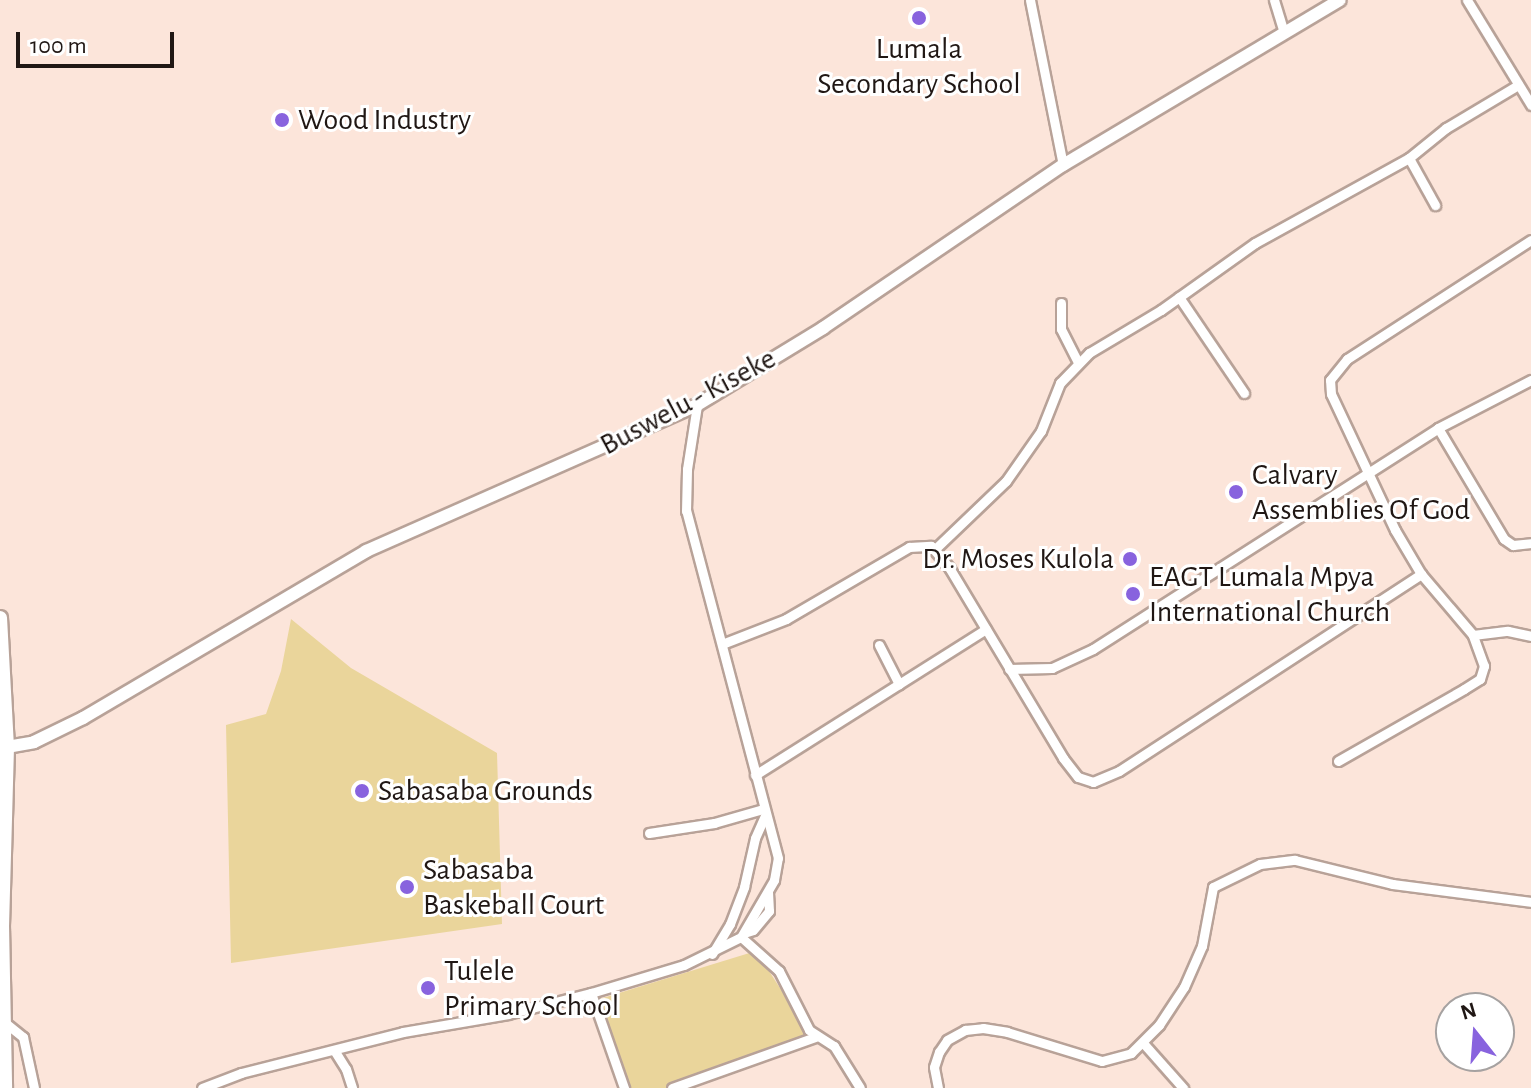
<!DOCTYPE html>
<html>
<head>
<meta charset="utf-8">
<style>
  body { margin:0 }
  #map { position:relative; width:1531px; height:1088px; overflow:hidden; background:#fce5da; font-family:"Alegreya Sans",sans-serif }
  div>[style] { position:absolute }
  .green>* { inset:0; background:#ead59b }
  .roads { filter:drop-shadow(2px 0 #b8a298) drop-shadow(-2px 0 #b8a298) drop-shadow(0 2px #b8a298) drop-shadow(0 -2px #b8a298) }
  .minor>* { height:9px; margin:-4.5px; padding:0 4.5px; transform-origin:4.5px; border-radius:4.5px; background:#fff }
  .secondary>* { height:12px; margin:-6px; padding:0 6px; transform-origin:6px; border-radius:6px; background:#fff }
  .primary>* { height:14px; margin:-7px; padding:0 7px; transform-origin:7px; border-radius:7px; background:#fff }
  .dots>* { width:22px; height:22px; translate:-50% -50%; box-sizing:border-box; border:4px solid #fff; border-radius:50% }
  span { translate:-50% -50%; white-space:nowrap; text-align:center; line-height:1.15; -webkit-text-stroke:6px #fff; paint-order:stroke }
  .poi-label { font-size:30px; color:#201714 }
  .left { translate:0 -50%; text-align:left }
  .right { translate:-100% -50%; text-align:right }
  .street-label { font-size:30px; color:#201714 }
  .north { position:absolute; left:1435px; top:992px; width:80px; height:80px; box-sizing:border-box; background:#fff; border:2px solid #a6a2a1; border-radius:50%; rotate:343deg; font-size:22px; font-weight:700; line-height:32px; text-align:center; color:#201714 }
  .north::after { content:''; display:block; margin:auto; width:28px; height:36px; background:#8863de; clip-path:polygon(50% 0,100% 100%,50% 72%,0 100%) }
  .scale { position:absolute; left:16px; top:32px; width:158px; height:36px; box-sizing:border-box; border:4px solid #201714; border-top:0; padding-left:10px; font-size:24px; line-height:28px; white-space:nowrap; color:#201714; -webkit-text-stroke:6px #fff; paint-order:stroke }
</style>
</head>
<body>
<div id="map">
  <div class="green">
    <i style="clip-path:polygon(291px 619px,351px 668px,497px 753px,502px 924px,231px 963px,226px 725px,266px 714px,281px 671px)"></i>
    <i style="clip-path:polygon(756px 951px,813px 1039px,672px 1088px,623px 1088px,593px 1001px)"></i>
  </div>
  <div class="roads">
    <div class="minor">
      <i style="left:1030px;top:0;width:168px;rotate:78.7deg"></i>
      <i style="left:1274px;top:0;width:34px;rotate:73deg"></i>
      <i style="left:1467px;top:0;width:123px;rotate:58.6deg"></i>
      <i style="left:1409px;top:158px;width:54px;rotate:61deg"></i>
      <i style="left:1179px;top:297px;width:116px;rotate:55.9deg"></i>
      <i style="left:1061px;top:303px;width:26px;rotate:90deg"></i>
      <i style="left:1061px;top:329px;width:37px;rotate:63deg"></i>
      <i style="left:1438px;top:428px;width:129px;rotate:59.3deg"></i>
      <i style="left:1504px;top:539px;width:11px;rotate:34deg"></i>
      <i style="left:1513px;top:545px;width:18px;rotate:-6deg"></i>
      <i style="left:935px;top:549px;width:98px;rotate:-43.8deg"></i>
      <i style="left:1006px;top:481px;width:61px;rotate:-55deg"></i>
      <i style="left:1041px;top:431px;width:52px;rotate:-68.4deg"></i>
      <i style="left:1060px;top:383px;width:42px;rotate:-46deg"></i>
      <i style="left:1089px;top:353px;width:84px;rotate:-30.8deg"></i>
      <i style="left:1161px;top:310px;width:115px;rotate:-35.5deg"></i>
      <i style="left:1255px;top:243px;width:176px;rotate:-28.9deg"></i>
      <i style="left:1409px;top:158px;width:48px;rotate:-39deg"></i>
      <i style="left:1446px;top:128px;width:84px;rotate:-30.8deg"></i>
      <i style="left:1473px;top:635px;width:35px;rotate:-7deg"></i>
      <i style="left:1508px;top:631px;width:24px;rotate:12deg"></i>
      <i style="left:722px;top:644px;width:69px;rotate:-21.3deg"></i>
      <i style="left:786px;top:619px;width:143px;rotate:-30.3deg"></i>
      <i style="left:909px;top:547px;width:22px;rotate:-3deg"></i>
      <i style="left:931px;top:546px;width:30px;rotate:50deg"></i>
      <i style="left:950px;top:569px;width:220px;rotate:59.1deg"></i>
      <i style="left:1063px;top:758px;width:24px;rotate:52deg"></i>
      <i style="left:1078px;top:777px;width:16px;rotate:18deg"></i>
      <i style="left:1093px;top:782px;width:28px;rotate:-23deg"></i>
      <i style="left:1119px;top:771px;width:361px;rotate:-33.1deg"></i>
      <i style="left:879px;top:645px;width:44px;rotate:62.9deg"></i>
      <i style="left:1009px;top:669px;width:43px;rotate:-1.3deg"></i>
      <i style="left:1052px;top:668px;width:45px;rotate:-24.9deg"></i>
      <i style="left:1093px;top:649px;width:410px;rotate:-32.6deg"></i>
      <i style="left:1438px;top:428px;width:105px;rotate:-27.3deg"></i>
      <i style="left:1338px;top:761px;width:145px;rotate:-29.7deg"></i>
      <i style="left:1464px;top:689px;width:19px;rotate:-32deg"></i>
      <i style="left:1480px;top:679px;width:14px;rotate:-73deg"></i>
      <i style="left:1484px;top:666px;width:33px;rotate:-110deg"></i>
      <i style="left:1473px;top:635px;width:80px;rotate:-130.4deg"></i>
      <i style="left:1421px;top:574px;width:51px;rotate:-120.6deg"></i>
      <i style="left:1395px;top:530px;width:150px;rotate:-115.2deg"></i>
      <i style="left:1331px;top:394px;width:14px;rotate:-94deg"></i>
      <i style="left:1330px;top:380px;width:27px;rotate:-51deg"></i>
      <i style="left:1347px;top:359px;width:219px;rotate:-32.9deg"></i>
      <i style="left:755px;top:775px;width:273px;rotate:-32.3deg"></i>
      <i style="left:649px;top:833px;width:66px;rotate:-8.7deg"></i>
      <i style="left:714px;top:823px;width:51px;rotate:-15.9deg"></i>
      <i style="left:744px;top:933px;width:9px;rotate:-18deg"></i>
      <i style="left:753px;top:930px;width:25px;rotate:-50deg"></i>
      <i style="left:769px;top:911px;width:19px;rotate:-93deg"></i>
      <i style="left:741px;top:937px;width:51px;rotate:41.8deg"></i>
      <i style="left:779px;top:971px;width:66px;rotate:63deg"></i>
      <i style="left:809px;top:1030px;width:30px;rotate:33deg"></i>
      <i style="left:834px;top:1046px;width:49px;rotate:58.2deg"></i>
      <i style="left:712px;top:954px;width:35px;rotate:-59deg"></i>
      <i style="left:730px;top:924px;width:40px;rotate:-69deg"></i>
      <i style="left:744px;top:887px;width:50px;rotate:-77.3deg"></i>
      <i style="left:755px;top:838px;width:24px;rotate:-66deg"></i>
      <i style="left:591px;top:993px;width:101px;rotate:70.8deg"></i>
      <i style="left:3px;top:1021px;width:26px;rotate:39deg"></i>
      <i style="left:23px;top:1037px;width:52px;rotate:77.8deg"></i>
      <i style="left:1144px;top:1044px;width:59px;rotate:48.4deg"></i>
      <i style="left:334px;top:1050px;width:22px;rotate:58deg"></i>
      <i style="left:346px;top:1069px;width:20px;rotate:72deg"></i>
      <i style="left:202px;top:1088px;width:42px;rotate:-21deg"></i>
      <i style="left:241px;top:1073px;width:167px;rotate:-14.2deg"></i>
      <i style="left:403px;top:1032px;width:107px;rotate:-9.7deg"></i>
      <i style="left:508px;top:1014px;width:86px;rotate:-14.2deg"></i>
      <i style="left:591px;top:993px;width:97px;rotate:-16.8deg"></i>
      <i style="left:684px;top:965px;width:64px;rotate:-26.2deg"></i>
      <i style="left:741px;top:937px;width:66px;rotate:-59.9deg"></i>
      <i style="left:774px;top:880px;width:22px;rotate:-80deg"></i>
      <i style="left:778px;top:858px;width:359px;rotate:-104.8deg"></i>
      <i style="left:686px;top:511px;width:42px;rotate:-88.6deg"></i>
      <i style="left:687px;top:469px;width:65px;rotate:-81.1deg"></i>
      <i style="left:672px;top:1088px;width:152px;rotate:-19.6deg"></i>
      <i style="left:938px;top:1088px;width:21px;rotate:-101deg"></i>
      <i style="left:934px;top:1067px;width:16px;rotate:-72deg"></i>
      <i style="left:939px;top:1052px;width:14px;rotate:-56deg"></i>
      <i style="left:947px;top:1040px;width:21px;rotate:-29deg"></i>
      <i style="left:965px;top:1030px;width:18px;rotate:-6deg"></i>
      <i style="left:983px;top:1028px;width:24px;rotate:9deg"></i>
      <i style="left:1007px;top:1032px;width:99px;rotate:17deg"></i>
      <i style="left:1102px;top:1061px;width:30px;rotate:-15deg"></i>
      <i style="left:1131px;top:1053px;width:40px;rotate:-45deg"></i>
      <i style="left:1159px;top:1025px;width:45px;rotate:-56.7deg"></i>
      <i style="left:1184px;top:987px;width:45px;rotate:-66.3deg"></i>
      <i style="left:1202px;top:946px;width:60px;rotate:-79.4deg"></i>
      <i style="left:1213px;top:887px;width:52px;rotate:-26.1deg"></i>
      <i style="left:1260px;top:864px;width:35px;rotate:-7deg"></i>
      <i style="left:1295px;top:860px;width:101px;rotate:13.8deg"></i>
      <i style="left:1393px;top:884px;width:139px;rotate:7.4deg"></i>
    </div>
    <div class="secondary">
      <i style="left:7px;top:747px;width:27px;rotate:-10deg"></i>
      <i style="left:34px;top:742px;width:55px;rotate:-26.1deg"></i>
      <i style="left:83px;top:718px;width:329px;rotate:-30.5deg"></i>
      <i style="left:366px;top:551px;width:362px;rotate:-23.8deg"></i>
      <i style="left:697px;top:405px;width:148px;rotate:-31.4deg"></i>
      <i style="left:823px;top:328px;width:290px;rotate:-34.2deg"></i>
      <i style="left:1063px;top:165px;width:322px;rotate:-30.8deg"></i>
    </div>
    <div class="primary">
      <i style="left:0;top:618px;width:129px;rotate:86.9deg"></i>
      <i style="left:7px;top:747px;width:179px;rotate:91.6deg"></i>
      <i style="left:2px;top:926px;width:162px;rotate:88.9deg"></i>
    </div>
  </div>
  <div class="dots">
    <i style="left:919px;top:18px;background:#8863de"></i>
    <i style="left:282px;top:120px;background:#8863de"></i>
    <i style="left:1236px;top:492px;background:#8863de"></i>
    <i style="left:1130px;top:559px;background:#8863de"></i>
    <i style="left:1133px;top:594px;background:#8863de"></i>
    <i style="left:362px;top:791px;background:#8863de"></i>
    <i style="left:407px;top:887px;background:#8863de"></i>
    <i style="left:428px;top:988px;background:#8863de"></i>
  </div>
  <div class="poi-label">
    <span style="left:919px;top:66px">Lumala<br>Secondary School</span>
    <span class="left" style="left:298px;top:120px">Wood Industry</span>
    <span class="left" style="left:1252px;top:492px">Calvary<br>Assemblies Of God</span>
    <span class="right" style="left:1114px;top:559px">Dr. Moses Kulola</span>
    <span class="left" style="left:1149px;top:594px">EAGT Lumala Mpya<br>International Church</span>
    <span class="left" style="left:378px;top:791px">Sabasaba Grounds</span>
    <span class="left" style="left:423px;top:887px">Sabasaba<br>Baskeball Court</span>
    <span class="left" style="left:444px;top:988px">Tulele<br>Primary School</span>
  </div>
  <div class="street-label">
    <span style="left:688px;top:402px;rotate:-28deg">Buswelu - Kiseke</span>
  </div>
  <div class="north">N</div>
  <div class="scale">100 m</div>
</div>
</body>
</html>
